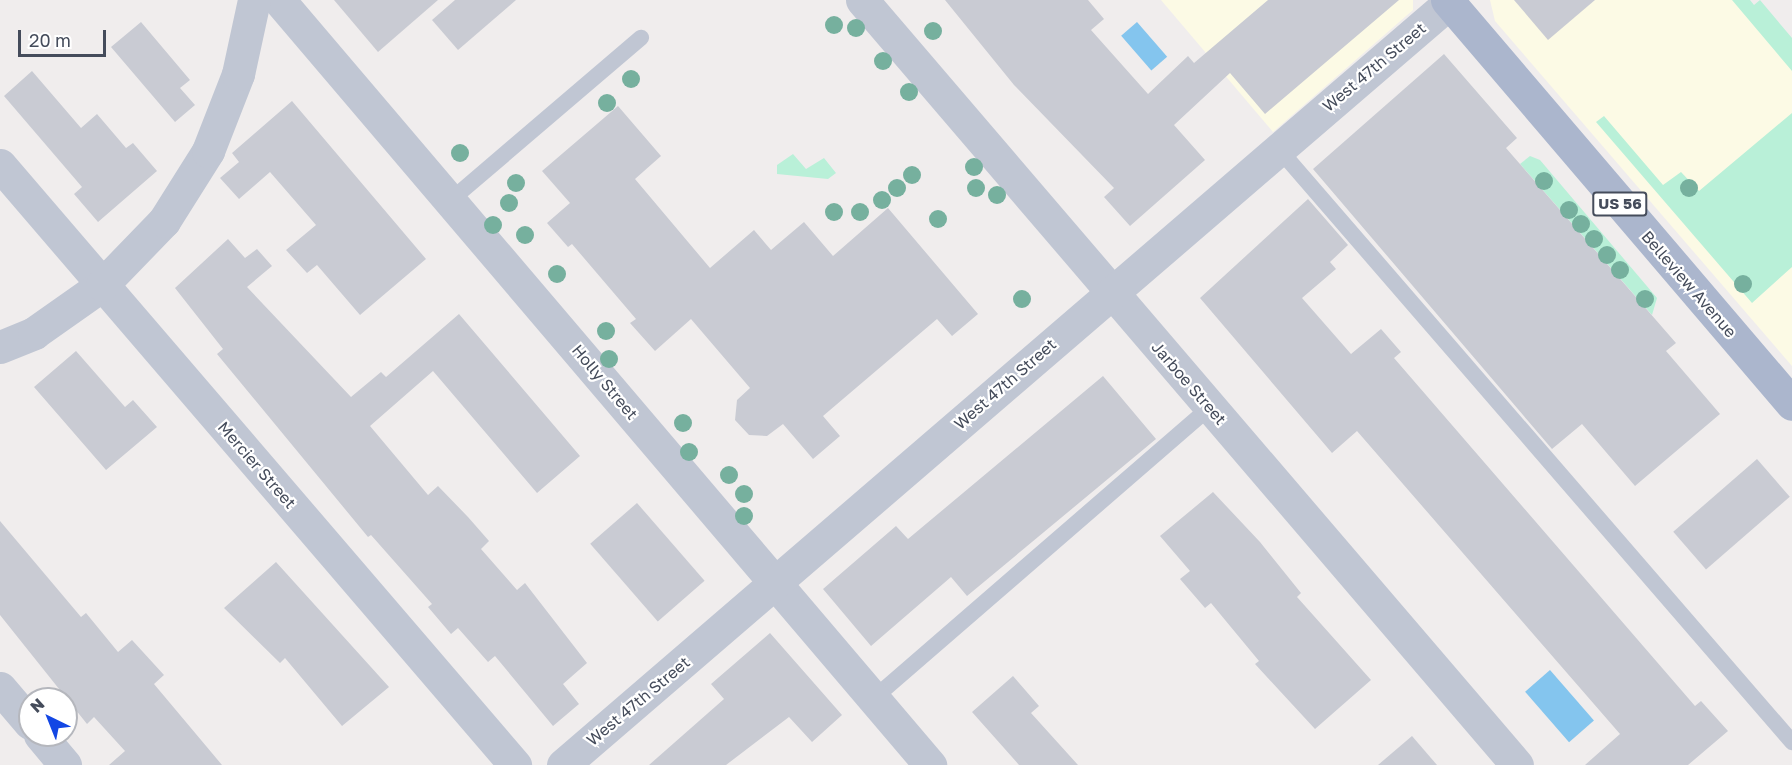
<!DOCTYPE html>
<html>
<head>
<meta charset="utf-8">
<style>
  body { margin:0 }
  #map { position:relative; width:1792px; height:765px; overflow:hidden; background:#f0eded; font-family:"Golos Text",sans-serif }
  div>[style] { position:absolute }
  .commercial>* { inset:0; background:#fcfae5 }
  .green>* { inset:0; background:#b9f0d8 }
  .water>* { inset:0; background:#84c5ee; transform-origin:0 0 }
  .building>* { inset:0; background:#c9cbd3; transform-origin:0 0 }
  .lane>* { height:16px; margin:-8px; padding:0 8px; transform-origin:8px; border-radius:8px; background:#c0c6d3 }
  .street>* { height:33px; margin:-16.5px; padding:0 16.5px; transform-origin:16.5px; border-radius:16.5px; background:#c0c6d3 }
  .primary>* { height:33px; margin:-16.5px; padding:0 16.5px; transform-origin:16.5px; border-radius:16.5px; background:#abb6cd }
  .trees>* { width:18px; height:18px; margin:-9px; border-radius:50%; background:#76b09e }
  span { translate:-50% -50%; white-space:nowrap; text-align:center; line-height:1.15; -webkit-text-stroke:4.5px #fff; paint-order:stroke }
  .shield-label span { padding:2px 4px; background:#fff; border:2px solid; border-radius:4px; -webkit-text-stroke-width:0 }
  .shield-label { font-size:15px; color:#454c5b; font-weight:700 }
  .street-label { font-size:16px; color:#454c5b }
  .north { position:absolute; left:18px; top:687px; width:60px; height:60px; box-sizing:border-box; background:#fff; border:2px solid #b5b7bd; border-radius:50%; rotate:317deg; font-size:16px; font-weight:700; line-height:24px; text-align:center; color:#454c5b }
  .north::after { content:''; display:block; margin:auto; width:21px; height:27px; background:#1347e4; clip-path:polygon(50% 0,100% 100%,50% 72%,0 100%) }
  .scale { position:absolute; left:18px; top:30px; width:88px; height:27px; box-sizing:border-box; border:3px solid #454c5b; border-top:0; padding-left:8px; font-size:18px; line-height:21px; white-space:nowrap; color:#454c5b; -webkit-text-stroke:4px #fff; paint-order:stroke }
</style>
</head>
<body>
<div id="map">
  <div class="commercial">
    <i style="clip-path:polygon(1161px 0,1413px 0,1413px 10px,1273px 132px)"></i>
    <i style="clip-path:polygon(1490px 0,1743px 0,1792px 58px,1792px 366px,1495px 21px)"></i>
  </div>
  <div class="green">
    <i style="clip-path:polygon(1732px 0,1750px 0,1754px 5px,1760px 0,1792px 38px,1792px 71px)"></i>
    <i style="clip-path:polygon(1792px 113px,1792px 267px,1752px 303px,1596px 122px,1604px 116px,1663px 185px,1681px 172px,1699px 191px)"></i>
    <i style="clip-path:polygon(793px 154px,806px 169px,824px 158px,836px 173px,828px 179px,777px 174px,777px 165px)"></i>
    <i style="clip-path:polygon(1530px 156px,1540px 160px,1657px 298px,1652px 315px,1520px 164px)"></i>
  </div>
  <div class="water">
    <i style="left:1137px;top:22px;width:46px;height:21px;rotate:49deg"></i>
    <i style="left:1550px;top:670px;width:67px;height:33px;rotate:49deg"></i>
  </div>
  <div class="building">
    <i style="clip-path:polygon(334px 0,438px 0,378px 52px)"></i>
    <i style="clip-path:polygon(455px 0,516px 0,458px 50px,432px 20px)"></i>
    <i style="clip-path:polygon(945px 0,1088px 0,1104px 19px,1091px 30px,1148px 94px,1188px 56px,1194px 63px,1268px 0,1399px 0,1265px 114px,1230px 73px,1174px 125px,1205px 160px,1130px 226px,1104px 197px,1114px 188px,1014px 85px)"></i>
    <i style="clip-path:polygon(1514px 0,1595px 0,1548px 40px)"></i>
    <i style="clip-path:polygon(141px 22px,190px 80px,180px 88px,195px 105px,175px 122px,111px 47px)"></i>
    <i style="clip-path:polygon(1444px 54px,1517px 138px,1506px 148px,1676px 343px,1666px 351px,1720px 414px,1635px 486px,1582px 424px,1552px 449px,1313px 169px)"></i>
    <i style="clip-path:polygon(32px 71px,81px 128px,97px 114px,126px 148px,133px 143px,157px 171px,98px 222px,74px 194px,82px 187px,4px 96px)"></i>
    <i style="clip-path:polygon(292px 101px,426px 259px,360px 315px,317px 265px,307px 273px,286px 250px,316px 225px,270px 172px,239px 199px,220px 178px,239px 162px,232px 153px)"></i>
    <i style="clip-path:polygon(618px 106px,661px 156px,635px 179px,710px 268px,754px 230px,771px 250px,804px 222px,833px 256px,888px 208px,978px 314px,952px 336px,937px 319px,823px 416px,840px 436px,813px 459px,783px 424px,767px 436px,749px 435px,735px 420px,737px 400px,750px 388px,691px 319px,655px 351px,630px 323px,636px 319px,572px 244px,568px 247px,547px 223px,570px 203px,542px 171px)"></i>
    <i style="clip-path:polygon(1308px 199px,1348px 245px,1330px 262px,1336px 269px,1302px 298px,1351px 354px,1381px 329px,1401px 352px,1394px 358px,1695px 706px,1701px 701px,1728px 731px,1688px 765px,1585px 765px,1620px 734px,1357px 431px,1332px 453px,1200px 298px)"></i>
    <i style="clip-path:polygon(228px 239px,245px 258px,257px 249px,272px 266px,247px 287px,351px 397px,381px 372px,386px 377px,459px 314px,580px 456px,537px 493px,433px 371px,370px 426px,428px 495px,438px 486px,468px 517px,489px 541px,481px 549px,517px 590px,525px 583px,587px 663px,563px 684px,579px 704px,553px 726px,495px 656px,488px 662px,458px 628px,451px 634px,428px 607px,432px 604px,371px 535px,368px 537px,217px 354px,223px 349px,175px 288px)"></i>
    <i style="clip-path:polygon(76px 351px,125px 407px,133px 400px,157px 427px,106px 470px,34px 387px)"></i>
    <i style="clip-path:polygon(1103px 376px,1156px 439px,967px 596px,951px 577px,871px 646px,823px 589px,896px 526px,908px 539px)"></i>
    <i style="left:1757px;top:459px;width:50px;height:111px;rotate:49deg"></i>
    <i style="clip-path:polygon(1213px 492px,1260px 542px,1301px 593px,1297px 597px,1371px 680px,1315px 729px,1255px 664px,1259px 661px,1211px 603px,1205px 608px,1180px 579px,1190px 571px,1160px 536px)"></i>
    <i style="left:637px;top:503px;width:103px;height:62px;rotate:49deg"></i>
    <i style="clip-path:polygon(0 521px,81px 617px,86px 613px,118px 652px,132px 640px,164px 675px,154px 684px,222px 765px,109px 765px,125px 751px,94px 717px,87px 724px,0 615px)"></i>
    <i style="clip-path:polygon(276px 562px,389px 687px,342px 726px,285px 658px,280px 663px,224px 608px)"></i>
    <i style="clip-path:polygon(770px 633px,842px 715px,812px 742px,789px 717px,726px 765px,649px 765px,724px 699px,711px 684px)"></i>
    <i style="clip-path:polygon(1013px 676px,1039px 706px,1031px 713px,1078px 765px,1019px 765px,972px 712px)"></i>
    <i style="clip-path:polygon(1412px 736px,1437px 765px,1378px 765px)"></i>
  </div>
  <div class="lane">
    <i style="left:1278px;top:148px;width:786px;rotate:49.13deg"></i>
    <i style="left:451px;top:200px;width:250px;rotate:-40.5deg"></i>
    <i style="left:873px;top:699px;width:446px;rotate:-40.9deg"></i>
  </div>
  <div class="street">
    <i style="left:279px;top:0;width:1005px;rotate:49.6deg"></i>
    <i style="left:862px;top:0;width:1007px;rotate:49.43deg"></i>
    <i style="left:0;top:165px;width:791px;rotate:49.36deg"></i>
    <i style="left:0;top:347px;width:37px;rotate:-22deg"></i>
    <i style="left:34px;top:333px;width:83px;rotate:-35.2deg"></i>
    <i style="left:102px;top:285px;width:89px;rotate:-45.9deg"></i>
    <i style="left:164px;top:221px;width:83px;rotate:-57.8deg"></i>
    <i style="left:208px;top:151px;width:83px;rotate:-68.7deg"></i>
    <i style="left:238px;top:74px;width:76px;rotate:-77.8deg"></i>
    <i style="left:0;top:688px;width:46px;rotate:49.4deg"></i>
    <i style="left:40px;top:735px;width:39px;rotate:50deg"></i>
    <i style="left:563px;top:765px;width:1169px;rotate:-40.7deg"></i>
  </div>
  <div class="primary">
    <i style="left:1447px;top:0;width:531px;rotate:49.5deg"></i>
  </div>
  <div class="trees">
    <i style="left:834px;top:25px"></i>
    <i style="left:856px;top:28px"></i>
    <i style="left:933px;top:31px"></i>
    <i style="left:883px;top:61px"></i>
    <i style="left:631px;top:79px"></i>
    <i style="left:909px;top:92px"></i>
    <i style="left:607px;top:103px"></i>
    <i style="left:460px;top:153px"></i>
    <i style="left:974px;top:167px"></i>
    <i style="left:912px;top:175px"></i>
    <i style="left:1544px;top:181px"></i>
    <i style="left:516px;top:183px"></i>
    <i style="left:897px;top:188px"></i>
    <i style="left:976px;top:188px"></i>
    <i style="left:1689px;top:188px"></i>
    <i style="left:997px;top:195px"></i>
    <i style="left:882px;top:200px"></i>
    <i style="left:509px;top:203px"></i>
    <i style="left:1569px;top:210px"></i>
    <i style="left:834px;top:212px"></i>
    <i style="left:860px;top:212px"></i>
    <i style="left:938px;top:219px"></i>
    <i style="left:1581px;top:224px"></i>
    <i style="left:493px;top:225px"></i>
    <i style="left:525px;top:235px"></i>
    <i style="left:1594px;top:239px"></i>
    <i style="left:1607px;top:255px"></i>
    <i style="left:1620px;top:270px"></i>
    <i style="left:557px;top:274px"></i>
    <i style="left:1743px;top:284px"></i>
    <i style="left:1022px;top:299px"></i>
    <i style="left:1645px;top:299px"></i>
    <i style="left:606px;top:331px"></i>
    <i style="left:609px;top:359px"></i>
    <i style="left:683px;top:423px"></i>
    <i style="left:689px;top:452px"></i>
    <i style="left:729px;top:475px"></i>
    <i style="left:744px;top:494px"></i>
    <i style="left:744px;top:516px"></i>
  </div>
  <div class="shield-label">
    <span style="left:1620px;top:204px">US 56</span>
  </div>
  <div class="street-label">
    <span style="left:1374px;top:67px;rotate:-40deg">West 47th Street</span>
    <span style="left:1689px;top:284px;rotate:49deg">Belleview Avenue</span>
    <span style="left:605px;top:382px;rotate:50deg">Holly Street</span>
    <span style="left:1189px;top:383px;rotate:49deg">Jarboe Street</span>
    <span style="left:1005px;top:384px;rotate:-41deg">West 47th Street</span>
    <span style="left:257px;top:465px;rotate:49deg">Mercier Street</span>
    <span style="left:638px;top:701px;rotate:-40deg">West 47th Street</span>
  </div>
  <div class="north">N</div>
  <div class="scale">20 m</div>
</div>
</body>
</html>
